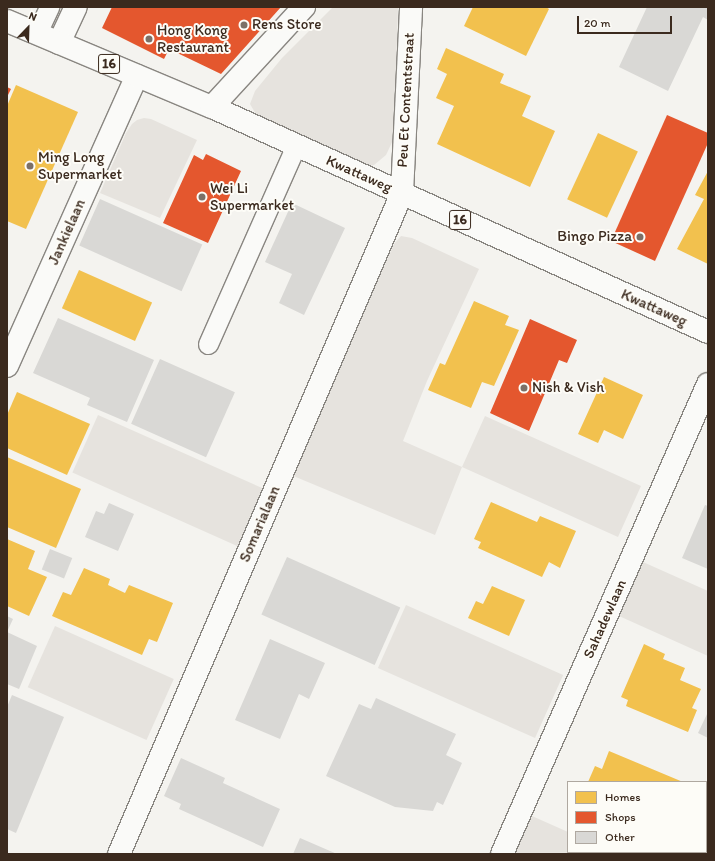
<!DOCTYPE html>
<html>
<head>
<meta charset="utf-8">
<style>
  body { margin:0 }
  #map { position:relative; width:715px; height:861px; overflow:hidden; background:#f4f3ef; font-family:Itim,sans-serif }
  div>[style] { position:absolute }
  .built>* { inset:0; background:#e6e3de; transform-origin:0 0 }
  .homes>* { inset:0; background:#f2c14e; transform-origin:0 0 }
  .shops>* { inset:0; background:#e4572e }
  .building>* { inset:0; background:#d9d8d5; transform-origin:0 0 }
  .roads { filter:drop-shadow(1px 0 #898681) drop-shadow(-1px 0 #898681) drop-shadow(0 1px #898681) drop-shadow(0 -1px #898681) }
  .lane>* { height:19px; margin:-9.5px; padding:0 9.5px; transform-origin:9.5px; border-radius:9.5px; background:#fafaf8 }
  .street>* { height:22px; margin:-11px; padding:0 11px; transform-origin:11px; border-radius:11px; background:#fafaf8 }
  .primary>* { height:22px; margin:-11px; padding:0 11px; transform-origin:11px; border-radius:11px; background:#fafaf8 }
  .dots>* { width:11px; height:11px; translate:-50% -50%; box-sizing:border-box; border:2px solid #fdfcf7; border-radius:50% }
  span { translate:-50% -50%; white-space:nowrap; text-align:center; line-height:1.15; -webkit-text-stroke:4px #fdfcf7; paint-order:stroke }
  .shield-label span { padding:1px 3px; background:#fdfcf7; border:1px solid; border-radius:3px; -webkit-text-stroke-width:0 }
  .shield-label { font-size:14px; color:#3b2a1e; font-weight:700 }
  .poi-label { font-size:15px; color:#3b2a1e }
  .left { translate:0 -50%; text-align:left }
  .right { translate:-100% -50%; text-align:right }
  .street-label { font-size:15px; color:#3b2a1e }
  .frame { position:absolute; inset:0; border:8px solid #3b2a1e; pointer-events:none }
  .legend { position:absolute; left:567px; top:781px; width:140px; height:72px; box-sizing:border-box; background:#fdfcf7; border:1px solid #afa8a0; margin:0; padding:5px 7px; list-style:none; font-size:12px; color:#3b2a1e }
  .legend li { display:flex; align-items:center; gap:8px; height:20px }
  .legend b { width:20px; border:1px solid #afa8a0 }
  .north { position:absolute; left:8px; top:8px; width:40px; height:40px; -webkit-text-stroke:3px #fdfcf7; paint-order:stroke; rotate:23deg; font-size:11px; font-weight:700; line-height:16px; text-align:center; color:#3b2a1e }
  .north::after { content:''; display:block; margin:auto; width:14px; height:18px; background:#3b2a1e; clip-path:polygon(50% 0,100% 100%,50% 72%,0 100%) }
  .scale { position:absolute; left:577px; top:16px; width:95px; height:18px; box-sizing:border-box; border:2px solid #3b2a1e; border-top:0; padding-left:5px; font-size:12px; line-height:14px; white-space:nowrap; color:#3b2a1e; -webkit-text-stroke:3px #fdfcf7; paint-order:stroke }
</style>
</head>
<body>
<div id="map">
  <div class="built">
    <i style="clip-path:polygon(333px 7px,398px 7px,394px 138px,386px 155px,374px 165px,364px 167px,257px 116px,250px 104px,255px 91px,282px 58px)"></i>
    <i style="clip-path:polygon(144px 118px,151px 119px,197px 140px,160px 218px,100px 193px,126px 133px,132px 124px,137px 120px)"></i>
    <i style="clip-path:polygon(401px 236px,412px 238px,479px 269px,427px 381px,403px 441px,462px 467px,485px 416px,641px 486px,618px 537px,462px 467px,435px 535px,291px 475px,394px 244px)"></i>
    <i style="left:98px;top:415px;width:181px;height:63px;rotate:24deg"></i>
    <i style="clip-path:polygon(643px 562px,708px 591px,708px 656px,619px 616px)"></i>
    <i style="left:406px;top:605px;width:172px;height:69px;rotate:24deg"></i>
    <i style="left:55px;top:626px;width:130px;height:67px;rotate:24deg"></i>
    <i style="clip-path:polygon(532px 816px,568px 832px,568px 852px,614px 852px,619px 854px,515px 854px)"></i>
  </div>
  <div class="homes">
    <i style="clip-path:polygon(473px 7px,546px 7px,549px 9px,526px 56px,464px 26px)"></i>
    <i style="clip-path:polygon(446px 48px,504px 74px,500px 83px,531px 96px,522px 116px,555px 131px,530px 187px,437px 144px,454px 106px,436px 98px,447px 74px,437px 69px)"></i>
    <i style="clip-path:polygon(16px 85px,78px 112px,26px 229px,7px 221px,7px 106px)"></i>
    <i style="left:598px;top:133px;width:44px;height:73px;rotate:25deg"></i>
    <i style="clip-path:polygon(708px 171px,708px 264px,677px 249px,704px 199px,695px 195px)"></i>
    <i style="left:79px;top:270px;width:80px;height:42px;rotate:24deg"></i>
    <i style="clip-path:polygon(474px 301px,509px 316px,505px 325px,519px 330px,494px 386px,482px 382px,471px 408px,428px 390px,440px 363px,445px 365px)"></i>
    <i style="clip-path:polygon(604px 377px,643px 395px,623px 439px,604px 430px,598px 443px,578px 434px)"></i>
    <i style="clip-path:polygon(17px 392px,90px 424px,67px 475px,7px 448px,7px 415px)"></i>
    <i style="clip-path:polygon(7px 457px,81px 489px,56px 548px,7px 527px)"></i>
    <i style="clip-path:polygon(491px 502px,537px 522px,540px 516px,576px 531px,560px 568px,549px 562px,542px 577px,478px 548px,481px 542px,474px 539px)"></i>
    <i style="clip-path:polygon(7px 539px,35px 551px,28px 569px,47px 577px,29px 616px,7px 606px)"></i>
    <i style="clip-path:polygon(84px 568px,110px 579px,108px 585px,125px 593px,129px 585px,173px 603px,157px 642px,149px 639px,142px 655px,52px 616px,63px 592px,71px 595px)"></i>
    <i style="clip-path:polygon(492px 586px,525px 600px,509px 636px,468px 618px,476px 601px,483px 604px)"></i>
    <i style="clip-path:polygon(644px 644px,665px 654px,663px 659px,685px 668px,680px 680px,701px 689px,692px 708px,697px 710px,688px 732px,626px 706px,628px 700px,621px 697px)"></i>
    <i style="clip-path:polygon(609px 751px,683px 782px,588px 782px,595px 766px,602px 769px)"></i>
  </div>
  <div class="shops">
    <i style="clip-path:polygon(112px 7px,281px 7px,221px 74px,169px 49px,164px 59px,102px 28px)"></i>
    <i style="clip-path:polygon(7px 87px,11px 89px,7px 97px)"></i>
    <i style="clip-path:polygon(667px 115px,708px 133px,708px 143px,655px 261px,611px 241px)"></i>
    <i style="clip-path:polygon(206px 154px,241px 171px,208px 243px,163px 223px,194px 155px,203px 160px)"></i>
    <i style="clip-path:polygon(530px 319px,577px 340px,567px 363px,559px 360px,529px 431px,490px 413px)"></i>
  </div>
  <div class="building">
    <i style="clip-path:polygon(647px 7px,708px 7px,708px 20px,703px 17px,668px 91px,619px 67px)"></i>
    <i style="left:100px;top:199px;width:112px;height:51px;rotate:24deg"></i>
    <i style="clip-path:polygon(292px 203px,345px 228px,304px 315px,279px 303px,292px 274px,265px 262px)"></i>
    <i style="clip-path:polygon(58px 318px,154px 360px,127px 422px,87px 405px,90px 398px,33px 373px)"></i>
    <i style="left:160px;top:359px;width:82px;height:71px;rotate:24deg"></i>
    <i style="clip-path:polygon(109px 503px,134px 514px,118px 551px,85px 537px,96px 511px,104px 514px)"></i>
    <i style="clip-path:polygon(705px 505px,708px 506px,708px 569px,682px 558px)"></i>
    <i style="left:50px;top:549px;width:24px;height:22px;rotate:22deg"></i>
    <i style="left:287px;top:557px;width:124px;height:63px;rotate:24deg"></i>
    <i style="clip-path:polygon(7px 616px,13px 619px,7px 632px)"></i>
    <i style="clip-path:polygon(7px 632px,37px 646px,19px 689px,7px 684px)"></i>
    <i style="clip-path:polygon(270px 639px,325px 663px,309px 699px,299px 694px,280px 739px,235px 720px)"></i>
    <i style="clip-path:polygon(12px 695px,64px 717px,16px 833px,7px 829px,7px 707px)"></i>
    <i style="clip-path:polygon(376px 698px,456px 734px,446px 755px,462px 763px,443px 805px,437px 802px,433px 811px,395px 807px,326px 776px,359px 704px,371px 709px)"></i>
    <i style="clip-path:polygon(708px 712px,708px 738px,698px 733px)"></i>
    <i style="clip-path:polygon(181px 758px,225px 778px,223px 783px,280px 809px,263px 847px,179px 809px,181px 804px,164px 796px)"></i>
    <i style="clip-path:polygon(300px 838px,337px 854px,293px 854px)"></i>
  </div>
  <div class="roads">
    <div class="lane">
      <i style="left:37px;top:33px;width:29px;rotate:-65deg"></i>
      <i style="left:208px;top:344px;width:218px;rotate:-66.1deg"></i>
    </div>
    <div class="street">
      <i style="left:59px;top:43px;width:40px;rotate:-65deg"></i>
      <i style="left:212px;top:107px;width:136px;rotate:-47.4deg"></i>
      <i style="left:7px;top:366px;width:318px;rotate:-65.9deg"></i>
      <i style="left:119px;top:854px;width:719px;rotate:-66.82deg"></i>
      <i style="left:402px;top:193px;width:186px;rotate:-87.2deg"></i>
      <i style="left:502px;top:854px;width:513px;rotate:-66.33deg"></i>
    </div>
    <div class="primary">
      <i style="left:7px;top:21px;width:222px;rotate:22.8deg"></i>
      <i style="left:212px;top:107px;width:545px;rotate:24.4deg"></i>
    </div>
  </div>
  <div class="dots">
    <i style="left:244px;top:25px;background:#7c7067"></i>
    <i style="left:149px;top:39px;background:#7c7067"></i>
    <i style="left:30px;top:166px;background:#7c7067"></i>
    <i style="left:202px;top:197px;background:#7c7067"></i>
    <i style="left:640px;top:237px;background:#7c7067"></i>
    <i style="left:524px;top:388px;background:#7c7067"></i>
  </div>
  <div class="shield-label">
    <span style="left:109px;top:64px">16</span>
    <span style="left:460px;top:220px">16</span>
  </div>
  <div class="poi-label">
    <span class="left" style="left:252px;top:25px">Rens Store</span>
    <span class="left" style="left:157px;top:39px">Hong Kong<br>Restaurant</span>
    <span class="left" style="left:38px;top:166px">Ming Long<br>Supermarket</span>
    <span class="left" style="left:210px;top:197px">Wei Li<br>Supermarket</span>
    <span class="right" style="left:632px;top:237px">Bingo Pizza</span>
    <span class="left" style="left:532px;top:388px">Nish &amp; Vish</span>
  </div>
  <div class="street-label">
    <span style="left:406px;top:100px;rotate:-87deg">Peu Et Contentstraat</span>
    <span style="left:359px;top:174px;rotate:24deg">Kwattaweg</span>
    <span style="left:67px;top:232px;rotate:-66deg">Jankielaan</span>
    <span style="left:654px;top:308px;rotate:24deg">Kwattaweg</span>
    <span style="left:260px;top:524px;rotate:-67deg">Somarialaan</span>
    <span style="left:605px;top:619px;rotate:-66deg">Sahadewlaan</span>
  </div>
  <div class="frame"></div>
  <ul class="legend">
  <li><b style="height:11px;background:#f2c14e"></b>Homes</li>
  <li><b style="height:11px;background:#e4572e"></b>Shops</li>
  <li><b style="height:11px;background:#d9d8d5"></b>Other</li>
  </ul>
  <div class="north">N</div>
  <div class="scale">20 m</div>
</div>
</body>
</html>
